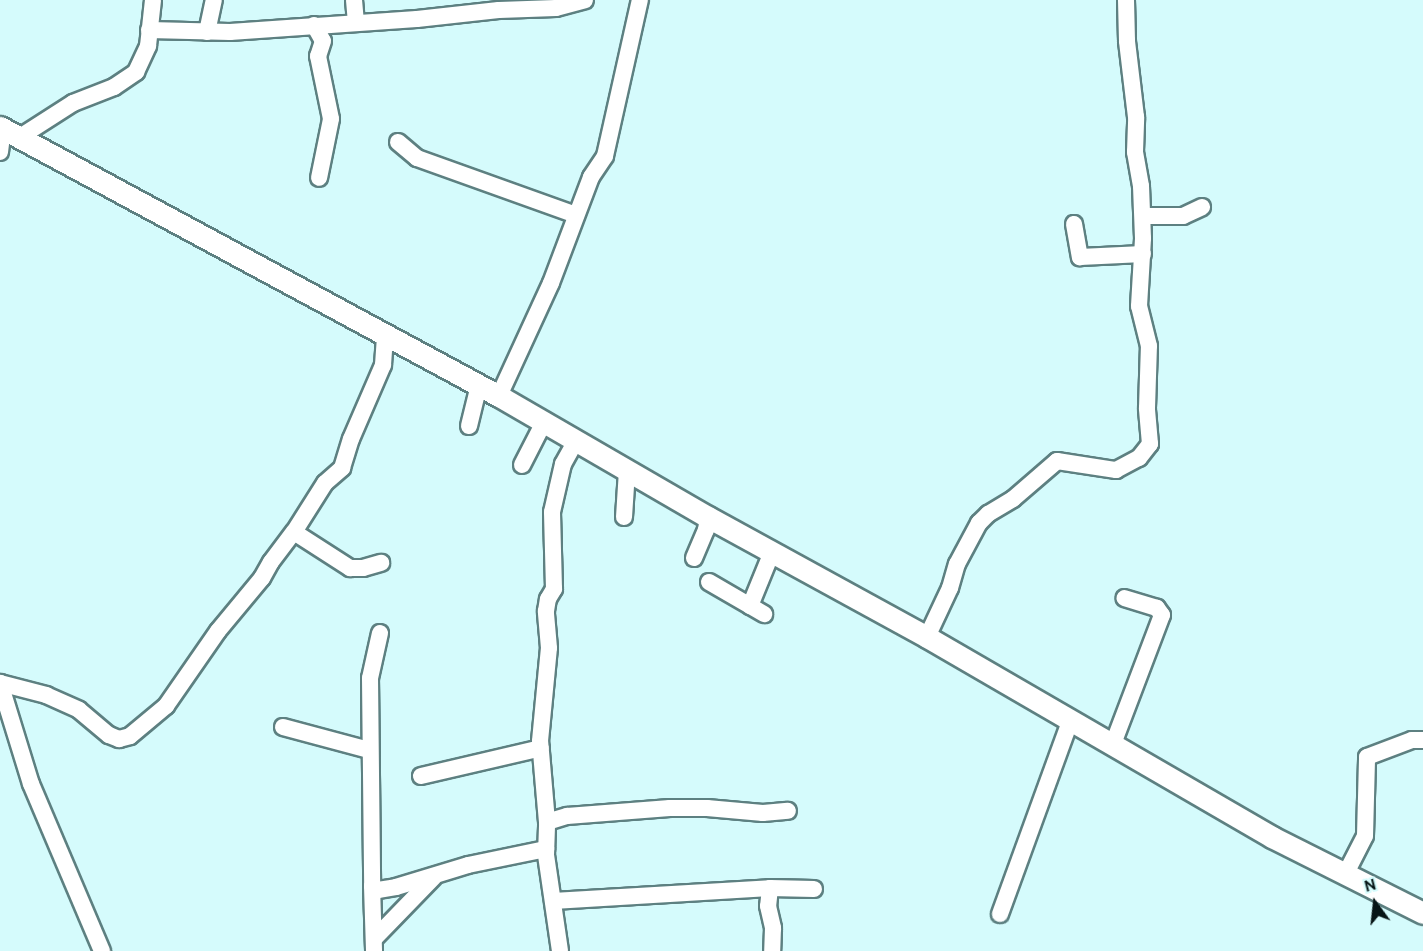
<!DOCTYPE html>
<html>
<head>
<meta charset="utf-8">
<style>
  body { margin:0 }
  #map { position:relative; width:1423px; height:951px; overflow:hidden; background:#d5fbfc; font-family:Cabin,sans-serif }
  div>[style] { position:absolute }
  .roads { filter:drop-shadow(2px 0 #5d8081) drop-shadow(-2px 0 #5d8081) drop-shadow(0 2px #5d8081) drop-shadow(0 -2px #5d8081) }
  .minor>* { height:16px; margin:-8px; padding:0 8px; transform-origin:8px; border-radius:8px; background:#fff }
  .tertiary>* { height:21px; margin:-10.5px; padding:0 10.5px; transform-origin:10.5px; border-radius:10.5px; background:#fff }
  span { translate:-50% -50%; white-space:nowrap; text-align:center; line-height:1.15; -webkit-text-stroke:6px #d5fbfc; paint-order:stroke }
  .north { position:absolute; left:1345px; top:873px; width:60px; height:60px; -webkit-text-stroke:4px #d5fbfc; paint-order:stroke; rotate:345deg; font-size:16px; font-weight:700; line-height:24px; text-align:center; color:#071516 }
  .north::after { content:''; display:block; margin:auto; width:21px; height:27px; background:#071516; clip-path:polygon(50% 0,100% 100%,50% 72%,0 100%) }
</style>
</head>
<body>
<div id="map">
  <div class="roads">
    <div class="minor">
      <i style="left:354px;top:0;width:23px;rotate:85deg"></i>
      <i style="left:314px;top:25px;width:18px;rotate:61deg"></i>
      <i style="left:323px;top:41px;width:16px;rotate:108deg"></i>
      <i style="left:318px;top:56px;width:64px;rotate:78.3deg"></i>
      <i style="left:331px;top:119px;width:60px;rotate:101.5deg"></i>
      <i style="left:149px;top:30px;width:81px;rotate:1.4deg"></i>
      <i style="left:230px;top:32px;width:187px;rotate:-4deg"></i>
      <i style="left:417px;top:19px;width:82px;rotate:-6.3deg"></i>
      <i style="left:499px;top:10px;width:57px;rotate:-2deg"></i>
      <i style="left:556px;top:8px;width:30px;rotate:-15deg"></i>
      <i style="left:207px;top:32px;width:33px;rotate:-78deg"></i>
      <i style="left:20px;top:137px;width:63px;rotate:-32.7deg"></i>
      <i style="left:73px;top:103px;width:44px;rotate:-21.3deg"></i>
      <i style="left:114px;top:87px;width:27px;rotate:-34deg"></i>
      <i style="left:136px;top:72px;width:29px;rotate:-65deg"></i>
      <i style="left:148px;top:46px;width:46px;rotate:-83.8deg"></i>
      <i style="left:398px;top:142px;width:25px;rotate:40deg"></i>
      <i style="left:417px;top:158px;width:169px;rotate:19.7deg"></i>
      <i style="left:0;top:152px;width:24px;rotate:-83deg"></i>
      <i style="left:1143px;top:216px;width:40px"></i>
      <i style="left:1183px;top:216px;width:21px;rotate:-25deg"></i>
      <i style="left:1074px;top:224px;width:34px;rotate:80deg"></i>
      <i style="left:1080px;top:257px;width:63px;rotate:-2.7deg"></i>
      <i style="left:499px;top:396px;width:124px;rotate:-65.3deg"></i>
      <i style="left:551px;top:283px;width:113px;rotate:-69.3deg"></i>
      <i style="left:591px;top:177px;width:25px;rotate:-56deg"></i>
      <i style="left:605px;top:156px;width:160px;rotate:-77.4deg"></i>
      <i style="left:469px;top:426px;width:42px;rotate:-76.3deg"></i>
      <i style="left:522px;top:465px;width:48px;rotate:-62.9deg"></i>
      <i style="left:624px;top:517px;width:46px;rotate:-86.3deg"></i>
      <i style="left:294px;top:532px;width:67px;rotate:32.7deg"></i>
      <i style="left:350px;top:568px;width:13px"></i>
      <i style="left:363px;top:568px;width:19px;rotate:-16deg"></i>
      <i style="left:694px;top:558px;width:30px;rotate:-67deg"></i>
      <i style="left:706px;top:530px;width:13px;rotate:-81deg"></i>
      <i style="left:709px;top:582px;width:64px;rotate:30.2deg"></i>
      <i style="left:750px;top:606px;width:58px;rotate:-67.8deg"></i>
      <i style="left:380px;top:633px;width:46px;rotate:102.5deg"></i>
      <i style="left:370px;top:678px;width:208px;rotate:89.4deg"></i>
      <i style="left:372px;top:886px;width:7px;rotate:34deg"></i>
      <i style="left:378px;top:890px;width:18px;rotate:-9deg"></i>
      <i style="left:396px;top:887px;width:75px;rotate:-17deg"></i>
      <i style="left:468px;top:865px;width:80px;rotate:-11.6deg"></i>
      <i style="left:927px;top:637px;width:54px;rotate:-64.9deg"></i>
      <i style="left:950px;top:588px;width:25px;rotate:-74deg"></i>
      <i style="left:957px;top:564px;width:47px;rotate:-61.8deg"></i>
      <i style="left:979px;top:523px;width:13px;rotate:-45deg"></i>
      <i style="left:988px;top:514px;width:29px;rotate:-31deg"></i>
      <i style="left:1013px;top:499px;width:58px;rotate:-40.8deg"></i>
      <i style="left:1057px;top:461px;width:60px;rotate:8.7deg"></i>
      <i style="left:1116px;top:470px;width:26px;rotate:-28deg"></i>
      <i style="left:1139px;top:458px;width:18px;rotate:-52deg"></i>
      <i style="left:1150px;top:444px;width:36px;rotate:-95deg"></i>
      <i style="left:1147px;top:408px;width:62px;rotate:-88.2deg"></i>
      <i style="left:1149px;top:346px;width:41px;rotate:-104deg"></i>
      <i style="left:1139px;top:306px;width:68px;rotate:-86.6deg"></i>
      <i style="left:1143px;top:238px;width:52px;rotate:-92.2deg"></i>
      <i style="left:1141px;top:186px;width:35px;rotate:-100deg"></i>
      <i style="left:1135px;top:152px;width:35px;rotate:-88deg"></i>
      <i style="left:1136px;top:117px;width:77px;rotate:-96.8deg"></i>
      <i style="left:1127px;top:41px;width:41px;rotate:-91.4deg"></i>
      <i style="left:283px;top:727px;width:89px;rotate:15deg"></i>
      <i style="left:1113px;top:744px;width:138px;rotate:-69.2deg"></i>
      <i style="left:1162px;top:615px;width:9px;rotate:-126deg"></i>
      <i style="left:1157px;top:608px;width:34px;rotate:-163deg"></i>
      <i style="left:421px;top:776px;width:123px;rotate:-13.1deg"></i>
      <i style="left:547px;top:822px;width:21px;rotate:-17deg"></i>
      <i style="left:567px;top:816px;width:103px;rotate:-4.4deg"></i>
      <i style="left:670px;top:808px;width:37px"></i>
      <i style="left:707px;top:808px;width:56px;rotate:5.1deg"></i>
      <i style="left:763px;top:813px;width:25px;rotate:-5deg"></i>
      <i style="left:1345px;top:875px;width:44px;rotate:-62.9deg"></i>
      <i style="left:1365px;top:836px;width:79px;rotate:-88.5deg"></i>
      <i style="left:1367px;top:757px;width:48px;rotate:-20.7deg"></i>
      <i style="left:1412px;top:740px;width:11px"></i>
      <i style="left:372px;top:886px;width:65px;rotate:88.2deg"></i>
      <i style="left:770px;top:888px;width:18px;rotate:96deg"></i>
      <i style="left:768px;top:906px;width:23px;rotate:77deg"></i>
      <i style="left:773px;top:928px;width:23px;rotate:92deg"></i>
      <i style="left:553px;top:901px;width:217px;rotate:-3.4deg"></i>
      <i style="left:770px;top:888px;width:44px;rotate:1.3deg"></i>
      <i style="left:1000px;top:914px;width:204px;rotate:-70deg"></i>
      <i style="left:374px;top:939px;width:86px;rotate:-45.9deg"></i>
      <i style="left:102px;top:951px;width:181px;rotate:-113deg"></i>
      <i style="left:31px;top:784px;width:106px;rotate:-107.1deg"></i>
      <i style="left:0;top:683px;width:48px;rotate:14.6deg"></i>
      <i style="left:46px;top:695px;width:36px;rotate:24deg"></i>
      <i style="left:79px;top:710px;width:39px;rotate:40deg"></i>
      <i style="left:109px;top:735px;width:11px;rotate:22deg"></i>
      <i style="left:119px;top:739px;width:11px;rotate:-15deg"></i>
      <i style="left:130px;top:736px;width:47px;rotate:-39.8deg"></i>
      <i style="left:166px;top:706px;width:91px;rotate:-55.3deg"></i>
      <i style="left:218px;top:631px;width:69px;rotate:-50.3deg"></i>
      <i style="left:262px;top:578px;width:18px;rotate:-61deg"></i>
      <i style="left:271px;top:562px;width:38px;rotate:-53deg"></i>
      <i style="left:294px;top:532px;width:58px;rotate:-57.7deg"></i>
      <i style="left:325px;top:483px;width:23px;rotate:-41deg"></i>
      <i style="left:342px;top:468px;width:30px;rotate:-73deg"></i>
      <i style="left:351px;top:439px;width:81px;rotate:-66.6deg"></i>
      <i style="left:383px;top:365px;width:32px;rotate:-86deg"></i>
      <i style="left:560px;top:951px;width:97px;rotate:-98.3deg"></i>
      <i style="left:546px;top:855px;width:33px;rotate:-88deg"></i>
      <i style="left:547px;top:822px;width:81px;rotate:-94.9deg"></i>
      <i style="left:540px;top:741px;width:93px;rotate:-84.5deg"></i>
      <i style="left:549px;top:648px;width:37px;rotate:-95deg"></i>
      <i style="left:546px;top:611px;width:12px;rotate:-81deg"></i>
      <i style="left:548px;top:599px;width:12px;rotate:-59deg"></i>
      <i style="left:554px;top:589px;width:77px;rotate:-91.5deg"></i>
      <i style="left:552px;top:512px;width:49px;rotate:-77.1deg"></i>
      <i style="left:563px;top:464px;width:26px;rotate:-61deg"></i>
    </div>
    <div class="tertiary">
      <i style="left:0;top:127px;width:567px;rotate:28.33deg"></i>
      <i style="left:499px;top:396px;width:241px;rotate:30.1deg"></i>
      <i style="left:708px;top:517px;width:250px;rotate:28.7deg"></i>
      <i style="left:927px;top:637px;width:399px;rotate:30.1deg"></i>
      <i style="left:1272px;top:837px;width:169px;rotate:26.7deg"></i>
    </div>
  </div>
  <div class="north">N</div>
</div>
</body>
</html>
